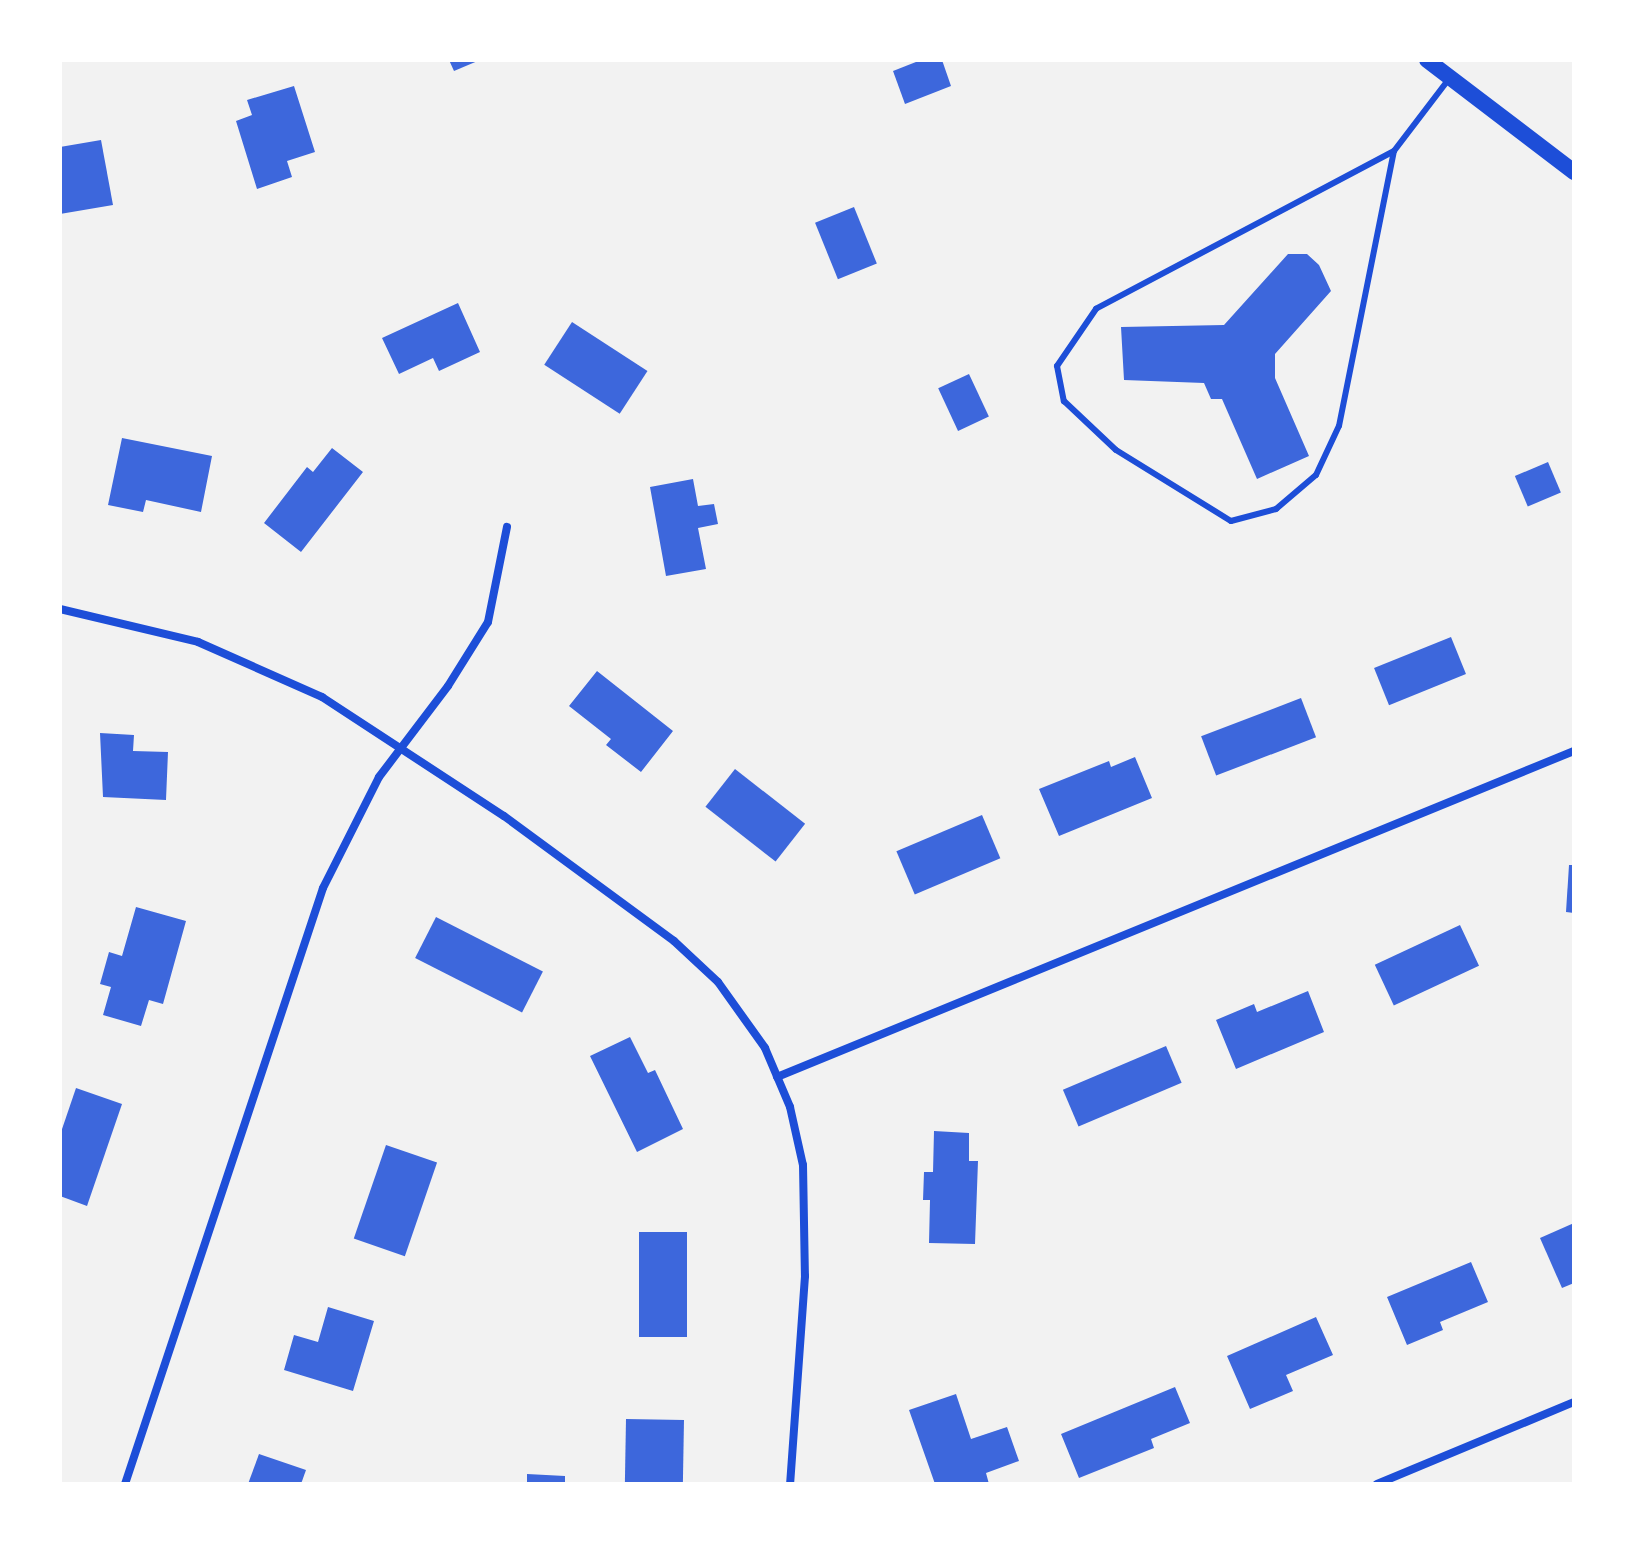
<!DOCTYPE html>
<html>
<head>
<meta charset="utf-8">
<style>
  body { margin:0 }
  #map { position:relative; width:1634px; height:1544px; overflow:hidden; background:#f2f2f2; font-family:Signika,sans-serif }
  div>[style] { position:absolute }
  .building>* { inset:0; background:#3d67dc; transform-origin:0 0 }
  .service>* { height:6px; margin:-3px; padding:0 3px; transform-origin:3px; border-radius:3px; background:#1d4ed8 }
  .minor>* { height:8px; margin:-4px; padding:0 4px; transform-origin:4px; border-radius:4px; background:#1d4ed8 }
  .secondary>* { height:16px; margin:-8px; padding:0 8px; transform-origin:8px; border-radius:8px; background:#1d4ed8 }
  span { translate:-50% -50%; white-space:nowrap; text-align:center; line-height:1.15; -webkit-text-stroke:7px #fff; paint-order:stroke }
  .frame { position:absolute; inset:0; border:62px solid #fff; pointer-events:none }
</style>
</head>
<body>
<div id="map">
  <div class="building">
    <i style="clip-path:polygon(449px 60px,480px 60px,454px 71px)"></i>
    <i style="clip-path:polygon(921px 60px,942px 60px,951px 86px,905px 104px,893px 71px)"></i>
    <i style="clip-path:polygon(294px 86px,315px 152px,287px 161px,292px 177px,257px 189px,236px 121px,252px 115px,247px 100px)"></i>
    <i style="clip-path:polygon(101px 140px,113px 205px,60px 214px,60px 147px)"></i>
    <i style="left:854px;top:207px;width:61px;height:42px;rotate:68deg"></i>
    <i style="clip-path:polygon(1288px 254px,1307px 254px,1319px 265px,1331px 291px,1275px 354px,1275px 378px,1309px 456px,1257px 479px,1222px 399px,1211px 399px,1204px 383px,1124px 380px,1121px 327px,1224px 325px)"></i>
    <i style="clip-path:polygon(458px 303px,480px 352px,439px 371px,433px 358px,399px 374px,382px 338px)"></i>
    <i style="left:572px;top:322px;width:90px;height:51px;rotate:33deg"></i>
    <i style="left:969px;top:374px;width:47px;height:34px;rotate:65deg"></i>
    <i style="clip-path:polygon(122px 438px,212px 456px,201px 512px,146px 500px,143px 512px,108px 505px)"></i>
    <i style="clip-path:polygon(332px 448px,363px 472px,301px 552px,264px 523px,307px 467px,313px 472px)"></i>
    <i style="left:1548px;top:462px;width:33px;height:36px;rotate:67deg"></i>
    <i style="clip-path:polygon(693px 479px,698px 506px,714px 504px,718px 524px,698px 528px,706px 569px,666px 576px,650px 487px)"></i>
    <i style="left:1451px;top:637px;width:40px;height:83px;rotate:68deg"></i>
    <i style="clip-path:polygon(597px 671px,673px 731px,641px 772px,606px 745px,611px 739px,569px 706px)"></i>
    <i style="left:1301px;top:698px;width:42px;height:107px;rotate:69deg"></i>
    <i style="clip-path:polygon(100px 733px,134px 735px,133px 751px,168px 752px,166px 800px,103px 797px)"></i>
    <i style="clip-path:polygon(1135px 757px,1152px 798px,1059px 836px,1039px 789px,1109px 761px,1111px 767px)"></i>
    <i style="left:735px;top:769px;width:89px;height:48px;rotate:38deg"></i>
    <i style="left:982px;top:815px;width:47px;height:93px;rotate:67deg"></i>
    <i style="clip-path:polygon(1569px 865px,1574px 865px,1574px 913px,1566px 912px)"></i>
    <i style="clip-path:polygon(136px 907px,186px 921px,163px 1004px,149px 1000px,141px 1026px,103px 1015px,111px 987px,100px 984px,109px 952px,122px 956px)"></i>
    <i style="left:436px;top:917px;width:120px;height:46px;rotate:27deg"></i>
    <i style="left:1460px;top:925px;width:45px;height:94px;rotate:65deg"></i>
    <i style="clip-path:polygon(1308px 991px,1324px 1032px,1236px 1069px,1216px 1020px,1254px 1004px,1257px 1012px)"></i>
    <i style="clip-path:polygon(630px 1037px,648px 1073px,655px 1070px,683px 1129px,637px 1152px,590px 1056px)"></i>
    <i style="left:1166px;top:1046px;width:40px;height:112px;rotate:67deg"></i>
    <i style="clip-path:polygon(76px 1088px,122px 1104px,87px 1206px,60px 1196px,60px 1135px)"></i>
    <i style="clip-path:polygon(934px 1131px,969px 1133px,969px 1161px,978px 1161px,975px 1244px,929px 1243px,930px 1200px,923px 1200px,924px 1172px,933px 1172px)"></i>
    <i style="left:386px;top:1145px;width:54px;height:99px;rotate:19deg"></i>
    <i style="clip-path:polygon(1574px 1223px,1574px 1283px,1562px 1288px,1540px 1238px)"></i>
    <i style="left:639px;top:1232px;width:48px;height:105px"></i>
    <i style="clip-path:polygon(1471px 1262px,1488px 1302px,1440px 1322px,1443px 1330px,1407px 1345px,1387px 1297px)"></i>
    <i style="clip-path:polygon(328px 1307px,374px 1321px,353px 1391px,284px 1370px,294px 1335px,318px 1342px)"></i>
    <i style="clip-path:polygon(1316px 1317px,1333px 1355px,1286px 1375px,1293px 1391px,1250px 1409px,1227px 1356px)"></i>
    <i style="clip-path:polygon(1175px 1387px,1190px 1423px,1151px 1439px,1154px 1448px,1079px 1478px,1061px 1434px)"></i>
    <i style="clip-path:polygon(956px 1394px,971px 1439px,1007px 1427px,1019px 1461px,986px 1473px,989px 1484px,935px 1484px,909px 1410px)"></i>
    <i style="left:626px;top:1419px;width:58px;height:65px;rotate:1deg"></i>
    <i style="clip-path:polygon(259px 1454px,306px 1470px,301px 1484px,248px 1484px)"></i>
    <i style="clip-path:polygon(527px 1474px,565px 1476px,565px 1484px,527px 1484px)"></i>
  </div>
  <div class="service">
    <i style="left:1394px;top:151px;width:337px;rotate:152.1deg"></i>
    <i style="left:1096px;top:309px;width:69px;rotate:124.4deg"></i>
    <i style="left:1057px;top:366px;width:36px;rotate:79deg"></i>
    <i style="left:1064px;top:401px;width:71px;rotate:43.3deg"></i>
    <i style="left:1116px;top:450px;width:135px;rotate:31.7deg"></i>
    <i style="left:1231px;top:521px;width:47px;rotate:-14.9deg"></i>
    <i style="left:1276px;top:509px;width:52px;rotate:-40.4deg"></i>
    <i style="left:1316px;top:475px;width:54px;rotate:-64.9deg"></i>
    <i style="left:1339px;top:426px;width:280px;rotate:-78.7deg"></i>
    <i style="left:1394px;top:151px;width:89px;rotate:-52.7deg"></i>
  </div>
  <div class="minor">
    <i style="left:60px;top:609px;width:142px;rotate:13.4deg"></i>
    <i style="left:198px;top:642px;width:136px;rotate:23.9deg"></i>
    <i style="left:322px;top:697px;width:217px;rotate:33.2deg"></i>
    <i style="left:504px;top:816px;width:211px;rotate:36.3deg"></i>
    <i style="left:674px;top:941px;width:60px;rotate:43deg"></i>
    <i style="left:718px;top:982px;width:81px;rotate:54.5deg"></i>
    <i style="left:765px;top:1048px;width:64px;rotate:67deg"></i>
    <i style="left:790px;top:1107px;width:59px;rotate:77.4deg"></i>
    <i style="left:803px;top:1165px;width:111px;rotate:89deg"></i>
    <i style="left:805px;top:1276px;width:209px;rotate:94.1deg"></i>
    <i style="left:777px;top:1077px;width:861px;rotate:-22.25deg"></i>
    <i style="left:125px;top:1484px;width:628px;rotate:-71.62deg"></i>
    <i style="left:323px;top:888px;width:124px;rotate:-63.2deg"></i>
    <i style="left:379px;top:777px;width:114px;rotate:-52.8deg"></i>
    <i style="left:448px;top:686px;width:75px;rotate:-58deg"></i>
    <i style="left:488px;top:622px;width:97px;rotate:-78.7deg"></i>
    <i style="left:1377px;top:1484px;width:213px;rotate:-22.6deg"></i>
  </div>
  <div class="secondary">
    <i style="left:1427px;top:60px;width:185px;rotate:37.3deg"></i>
  </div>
  <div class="frame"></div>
</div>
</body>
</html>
